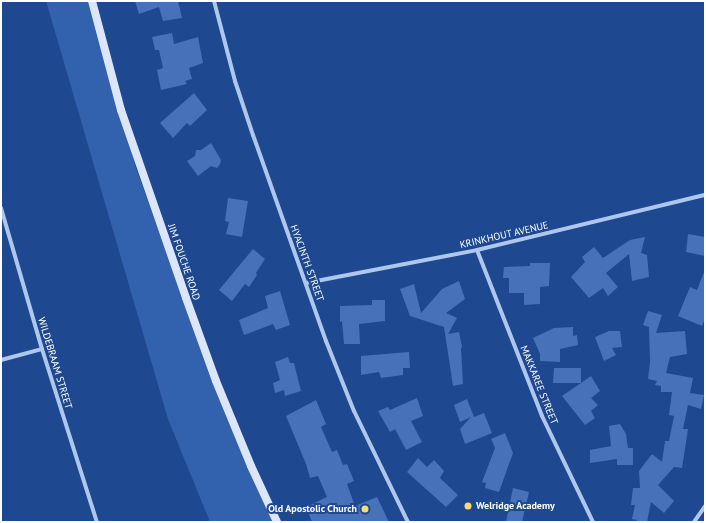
<!DOCTYPE html>
<html>
<head>
<meta charset="utf-8">
<style>
  body { margin:0 }
  #map { position:relative; width:706px; height:523px; overflow:hidden; background:#1e4890; font-family:"PT Sans",sans-serif }
  div>[style] { position:absolute }
  .green>* { inset:0; background:#3261ae }
  .building>* { inset:0; background:#4771b8 }
  .street>* { height:4px; margin:-2px; padding:0 2px; transform-origin:2px; border-radius:2px; background:#aec7ed }
  .secondary>* { height:8px; margin:-4px; padding:0 4px; transform-origin:4px; border-radius:4px; background:#dbe6fa }
  .dots>* { width:11px; height:11px; translate:-50% -50%; box-sizing:border-box; border:2px solid #1e4890; border-radius:50% }
  span { translate:-50% -50%; white-space:nowrap; text-align:center; line-height:1.15; -webkit-text-stroke:4px #1e4890; paint-order:stroke }
  .street-label { font-size:10px; color:#fff }
  .poi-label { font-size:10px; color:#fff; font-weight:700 }
  .left { translate:0 -50%; text-align:left }
  .right { translate:-100% -50%; text-align:right }
  .frame { position:absolute; inset:0; border:2px solid #fff; pointer-events:none }
</style>
</head>
<body>
<div id="map">
  <div class="green">
    <i style="clip-path:polygon(46px 1px,90px 1px,136px 168px,184px 302px,275px 522px,210px 522px,168px 419px)"></i>
  </div>
  <div class="building">
    <i style="clip-path:polygon(135px 1px,178px 1px,182px 18px,163px 21px,159px 7px,139px 14px)"></i>
    <i style="clip-path:polygon(172px 33px,174px 44px,198px 37px,203px 63px,189px 68px,192px 79px,185px 81px,187px 84px,161px 90px,157px 70px,163px 68px,159px 50px,155px 50px,152px 37px)"></i>
    <i style="clip-path:polygon(194px 93px,207px 110px,190px 126px,187px 123px,173px 138px,160px 123px)"></i>
    <i style="clip-path:polygon(211px 143px,221px 160px,220px 164px,217px 168px,211px 166px,198px 176px,187px 161px,195px 156px,196px 150px,201px 150px)"></i>
    <i style="clip-path:polygon(228px 198px,248px 201px,242px 237px,226px 234px,229px 222px,225px 221px)"></i>
    <i style="clip-path:polygon(688px 234px,705px 237px,705px 256px,686px 252px)"></i>
    <i style="clip-path:polygon(645px 237px,641px 253px,647px 255px,649px 277px,632px 281px,629px 254px,606px 273px,618px 287px,608px 296px,603px 288px,589px 298px,571px 277px,585px 262px,582px 257px,594px 247px,603px 258px,630px 240px)"></i>
    <i style="clip-path:polygon(253px 249px,265px 259px,256px 273px,257px 275px,249px 287px,245px 284px,232px 301px,219px 290px)"></i>
    <i style="clip-path:polygon(530px 263px,550px 263px,549px 286px,540px 287px,540px 304px,524px 305px,524px 293px,509px 293px,509px 278px,503px 278px,504px 267px,530px 266px)"></i>
    <i style="clip-path:polygon(704px 272px,705px 272px,705px 318px,702px 326px,678px 316px,690px 287px,697px 290px)"></i>
    <i style="clip-path:polygon(459px 281px,465px 299px,446px 313px,457px 318px,448px 334px,459px 332px,462px 347px,461px 348px,463px 384px,453px 386px,444px 327px,410px 316px,400px 289px,414px 284px,421px 313px,442px 289px)"></i>
    <i style="clip-path:polygon(280px 291px,290px 325px,276px 330px,273px 324px,244px 335px,239px 320px,268px 308px,265px 296px)"></i>
    <i style="clip-path:polygon(372px 300px,385px 300px,385px 321px,359px 324px,360px 344px,344px 344px,342px 321px,340px 322px,340px 306px,372px 305px)"></i>
    <i style="clip-path:polygon(648px 311px,662px 315px,656px 333px,685px 331px,687px 354px,670px 357px,666px 373px,693px 378px,690px 393px,704px 395px,701px 409px,688px 405px,683px 429px,688px 429px,682px 468px,674px 467px,658px 485px,674px 501px,664px 513px,651px 502px,647px 522px,636px 522px,637px 520px,632px 519px,635px 505px,631px 505px,633px 488px,640px 488px,639px 471px,652px 454px,662px 462px,665px 441px,669px 441px,674px 416px,669px 415px,672px 392px,661px 392px,661px 386px,655px 385px,657px 381px,648px 379px,650px 362px,649px 327px,643px 325px)"></i>
    <i style="clip-path:polygon(573px 327px,573px 336px,577px 335px,578px 345px,560px 349px,560px 362px,540px 361px,540px 354px,533px 338px,554px 328px)"></i>
    <i style="clip-path:polygon(609px 331px,620px 331px,622px 347px,612px 348px,616px 355px,604px 361px,595px 337px)"></i>
    <i style="clip-path:polygon(409px 352px,410px 368px,403px 368px,403px 375px,381px 378px,379px 372px,361px 375px,361px 356px)"></i>
    <i style="clip-path:polygon(288px 357px,290px 363px,294px 363px,301px 391px,285px 396px,284px 390px,275px 393px,273px 383px,280px 380px,275px 362px)"></i>
    <i style="clip-path:polygon(554px 368px,581px 368px,581px 383px,591px 376px,600px 391px,591px 398px,598px 405px,591px 411px,595px 418px,585px 425px,562px 396px,581px 383px,553px 383px)"></i>
    <i style="clip-path:polygon(417px 398px,423px 416px,411px 421px,422px 442px,406px 450px,395px 429px,390px 432px,378px 411px,388px 407px,390px 410px)"></i>
    <i style="clip-path:polygon(467px 399px,474px 417px,484px 413px,492px 433px,465px 444px,460px 429px,471px 417px,460px 422px,454px 405px)"></i>
    <i style="clip-path:polygon(316px 400px,326px 424px,321px 427px,332px 452px,337px 450px,343px 465px,347px 464px,354px 481px,347px 484px,355px 506px,377px 497px,389px 522px,312px 522px,306px 507px,327px 497px,318px 476px,310px 478px,306px 464px,286px 416px)"></i>
    <i style="clip-path:polygon(620px 424px,626px 434px,628px 448px,633px 448px,633px 465px,617px 465px,617px 459px,590px 463px,590px 450px,611px 446px,609px 426px)"></i>
    <i style="clip-path:polygon(505px 433px,513px 453px,499px 492px,485px 488px,486px 483px,482px 482px,495px 448px,491px 439px)"></i>
    <i style="clip-path:polygon(418px 458px,427px 467px,434px 460px,444px 471px,440px 478px,458px 495px,446px 507px,407px 472px)"></i>
    <i style="clip-path:polygon(513px 488px,529px 492px,522px 522px,506px 522px)"></i>
  </div>
  <div class="street">
    <i style="left:214px;top:1px;width:83px;rotate:75.3deg"></i>
    <i style="left:235px;top:81px;width:57px;rotate:71.6deg"></i>
    <i style="left:253px;top:135px;width:219px;rotate:70.5deg"></i>
    <i style="left:326px;top:341px;width:75px;rotate:68.2deg"></i>
    <i style="left:354px;top:411px;width:123px;rotate:64.1deg"></i>
    <i style="left:1px;top:208px;width:147px;rotate:73.8deg"></i>
    <i style="left:42px;top:349px;width:182px;rotate:72.4deg"></i>
    <i style="left:477px;top:250px;width:178px;rotate:68.6deg"></i>
    <i style="left:542px;top:416px;width:118px;rotate:64.3deg"></i>
    <i style="left:306px;top:283px;width:174px;rotate:-10.9deg"></i>
    <i style="left:477px;top:250px;width:235px;rotate:-13.6deg"></i>
    <i style="left:1px;top:360px;width:42px;rotate:-15deg"></i>
    <i style="left:694px;top:522px;width:19px;rotate:-55deg"></i>
  </div>
  <div class="secondary">
    <i style="left:92px;top:1px;width:113px;rotate:75.1deg"></i>
    <i style="left:121px;top:110px;width:199px;rotate:70.9deg"></i>
    <i style="left:186px;top:298px;width:88px;rotate:70.1deg"></i>
    <i style="left:216px;top:381px;width:92px;rotate:67.6deg"></i>
    <i style="left:251px;top:466px;width:62px;rotate:65.1deg"></i>
  </div>
  <div class="dots">
    <i style="left:468px;top:506px;background:#fcdc6e"></i>
    <i style="left:365px;top:509px;background:#fcdc6e"></i>
  </div>
  <div class="street-label">
    <span style="left:504px;top:235px;rotate:-13deg">KRINKHOUT AVENUE</span>
    <span style="left:184px;top:262px;rotate:71deg">JIM FOUCHE ROAD</span>
    <span style="left:307px;top:263px;rotate:70deg">HYACINTH STREET</span>
    <span style="left:55px;top:363px;rotate:73deg">WILDEBRAAM STREET</span>
    <span style="left:539px;top:385px;rotate:68deg">MAKKAREE STREET</span>
  </div>
  <div class="poi-label">
    <span class="left" style="left:476px;top:506px">Welridge Academy</span>
    <span class="right" style="left:357px;top:509px">Old Apostolic Church</span>
  </div>
  <div class="frame"></div>
</div>
</body>
</html>
